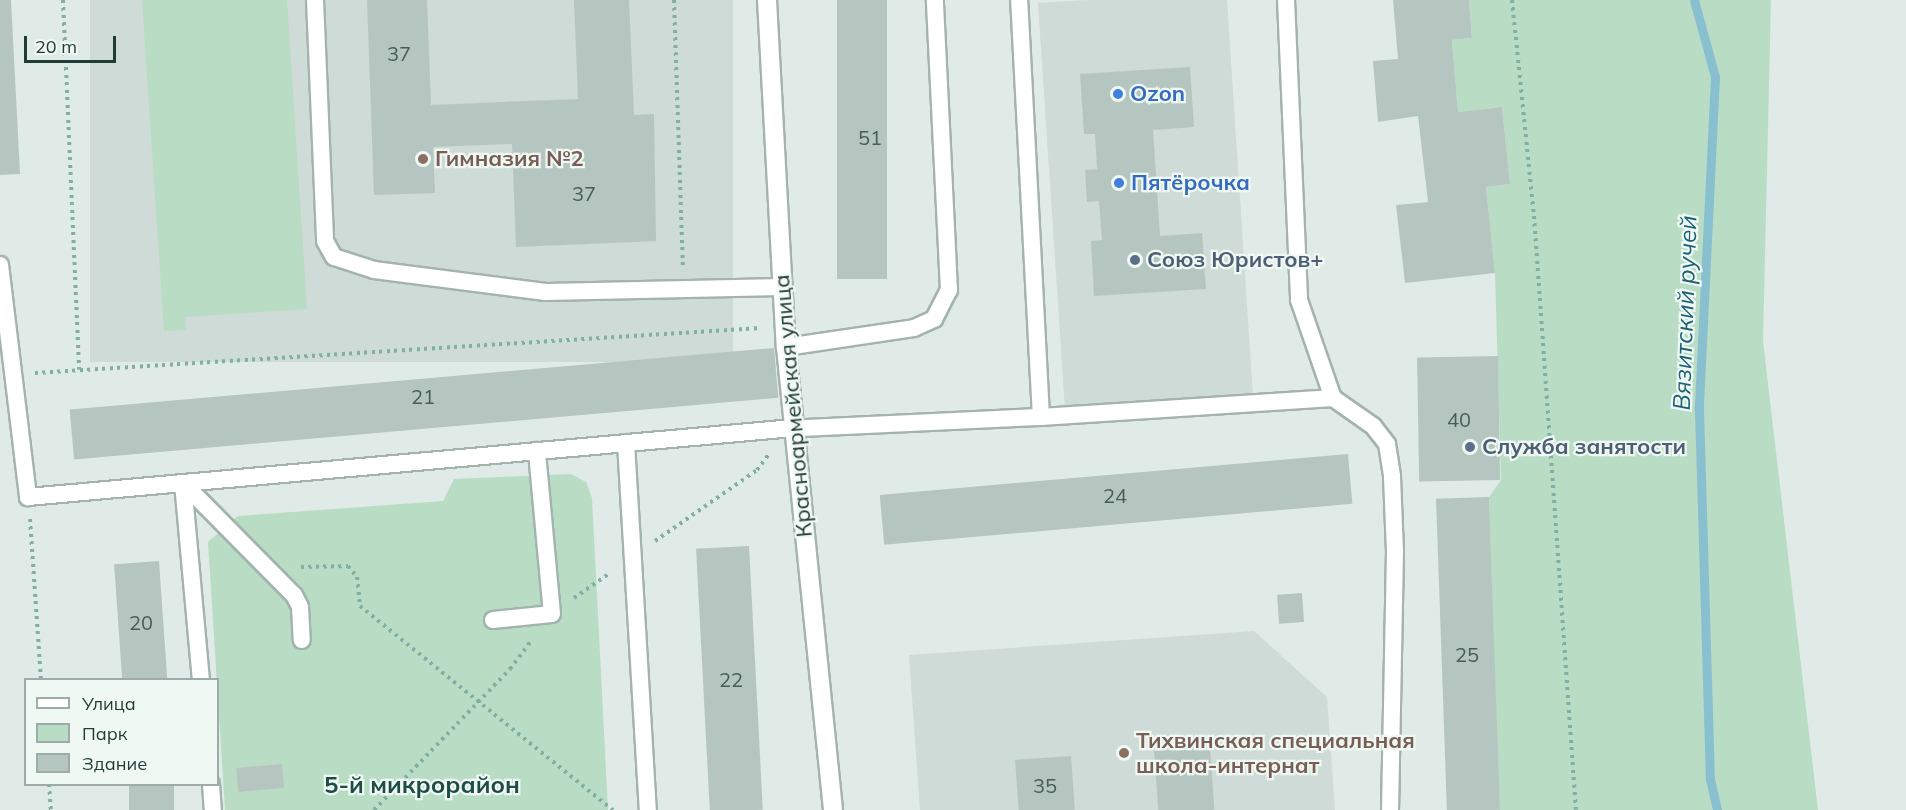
<!DOCTYPE html>
<html>
<head>
<meta charset="utf-8">
<style>
  body { margin:0 }
  #map { position:relative; width:1906px; height:810px; overflow:hidden; background:#e0ebe7; font-family:Mulish,sans-serif }
  div>[style] { position:absolute }
  .built>* { inset:0; background:#cedbd6; transform-origin:0 0 }
  .green>* { inset:0; background:#b9dcc5 }
  .stream>* { height:9px; margin:-4.5px; padding:0 4.5px; transform-origin:4.5px; border-radius:4.5px; background:#88c0d0 }
  .building>* { inset:0; background:#b5c6c0; transform-origin:0 0 }
  .path>* { height:4px; margin-top:-2px; transform-origin:0; background:repeating-linear-gradient(90deg,#80afa3 0 3px,transparent 0 7.5px) }
  .roads { filter:drop-shadow(2px 0 #a3b3ae) drop-shadow(-2px 0 #a3b3ae) drop-shadow(0 2px #a3b3ae) drop-shadow(0 -2px #a3b3ae) }
  .lane>* { height:16px; margin:-8px; padding:0 8px; transform-origin:8px; border-radius:8px; background:#fff }
  .street>* { height:18px; margin:-9px; padding:0 9px; transform-origin:9px; border-radius:9px; background:#fff }
  .dots>* { width:16px; height:16px; translate:-50% -50%; box-sizing:border-box; border:3px solid #f0f8f4; border-radius:50% }
  span { translate:-50% -50%; white-space:nowrap; text-align:center; line-height:1.15; -webkit-text-stroke:4.5px #f0f8f4; paint-order:stroke }
  .number-label { font-size:20px; color:#465e58 }
  .number-label span { -webkit-text-stroke-width:0 }
  .shop-label { font-size:22px; color:#366cbe; font-weight:700 }
  .left { translate:0 -50%; text-align:left }
  .education-label { font-size:22px; color:#785e54; font-weight:700 }
  .service-label { font-size:22px; color:#4e5e75; font-weight:700 }
  .street-label { font-size:22px; color:#213b36 }
  .water-label { font-size:24px; color:#1b6177; font-style:italic }
  .neighbourhood-label { font-size:24px; color:#1d4d45; font-weight:700 }
  .legend { position:absolute; left:24px; top:678px; width:195px; height:108px; box-sizing:border-box; background:#f0f8f4; border:2px solid #9daca8; margin:0; padding:8px 10px; list-style:none; font-size:18px; color:#213b36 }
  .legend li { display:flex; align-items:center; gap:12px; height:30px }
  .legend b { width:30px; border:2px solid #9daca8 }
  .scale { position:absolute; left:24px; top:36px; width:92px; height:27px; box-sizing:border-box; border:3px solid #213b36; border-top:0; padding-left:8px; font-size:18px; line-height:21px; white-space:nowrap; color:#213b36; -webkit-text-stroke:4px #f0f8f4; paint-order:stroke }
</style>
</head>
<body>
<div id="map">
  <div class="built">
    <i style="left:90px;top:0;width:643px;height:362px"></i>
    <i style="clip-path:polygon(1087px 0,1227px 0,1253px 397px,1065px 409px,1038px 3px)"></i>
    <i style="clip-path:polygon(1254px 631px,1327px 697px,1335px 810px,920px 810px,909px 655px)"></i>
  </div>
  <div class="green">
    <i style="clip-path:polygon(142px 0,287px 0,307px 309px,185px 317px,186px 330px,164px 331px)"></i>
    <i style="clip-path:polygon(1469px 0,1771px 0,1763px 341px,1818px 810px,1499px 810px,1489px 497px,1501px 480px,1495px 273px,1486px 187px,1510px 184px,1502px 107px,1458px 112px,1452px 40px,1472px 38px)"></i>
    <i style="clip-path:polygon(571px 474px,586px 482px,592px 498px,608px 810px,225px 810px,208px 542px,238px 516px,443px 501px,454px 479px)"></i>
  </div>
  <div class="stream">
    <i style="left:1694px;top:0;width:80px;rotate:74.7deg"></i>
    <i style="left:1715px;top:77px;width:333px;rotate:92.8deg"></i>
    <i style="left:1699px;top:410px;width:369px;rotate:88.3deg"></i>
    <i style="left:1710px;top:779px;width:32px;rotate:77deg"></i>
  </div>
  <div class="building">
    <i style="clip-path:polygon(0 0,11px 0,20px 174px,0 175px)"></i>
    <i style="clip-path:polygon(367px 0,427px 0,431px 105px,578px 99px,574px 0,629px 0,634px 115px,654px 114px,656px 241px,516px 247px,512px 144px,433px 147px,435px 193px,374px 195px)"></i>
    <i style="left:837px;top:0;width:50px;height:279px"></i>
    <i style="clip-path:polygon(1393px 0,1469px 0,1472px 38px,1452px 40px,1458px 112px,1502px 107px,1510px 184px,1486px 187px,1495px 273px,1405px 283px,1396px 205px,1428px 202px,1418px 116px,1378px 122px,1373px 61px,1398px 59px)"></i>
    <i style="clip-path:polygon(1190px 67px,1194px 127px,1153px 130px,1160px 236px,1202px 233px,1206px 289px,1094px 296px,1091px 241px,1102px 240px,1099px 201px,1087px 202px,1085px 170px,1097px 169px,1095px 134px,1084px 134px,1080px 74px)"></i>
    <i style="left:774px;top:348px;width:50px;height:707px;rotate:85deg"></i>
    <i style="left:1498px;top:356px;width:124px;height:81px;rotate:89deg"></i>
    <i style="left:1348px;top:454px;width:50px;height:470px;rotate:85deg"></i>
    <i style="left:1489px;top:497px;width:313px;height:53px;rotate:88deg"></i>
    <i style="left:749px;top:546px;width:264px;height:53px;rotate:87deg"></i>
    <i style="left:159px;top:561px;width:119px;height:45px;rotate:86deg"></i>
    <i style="left:1302px;top:593px;width:29px;height:25px;rotate:86deg"></i>
    <i style="left:1210px;top:747px;width:63px;height:56px;rotate:86deg"></i>
    <i style="left:1071px;top:756px;width:54px;height:56px;rotate:86deg"></i>
    <i style="left:282px;top:764px;width:24px;height:46px;rotate:85deg"></i>
    <i style="left:129px;top:784px;width:45px;height:26px"></i>
  </div>
  <div class="path">
    <i style="left:63px;top:0;width:370px;rotate:87.5deg"></i>
    <i style="left:674px;top:0;width:267px;rotate:88.1deg"></i>
    <i style="left:1512px;top:0;width:217px;rotate:84.2deg"></i>
    <i style="left:1534px;top:216px;width:595px;rotate:85.96deg"></i>
    <i style="left:35px;top:373px;width:727px;rotate:-3.55deg"></i>
    <i style="left:30px;top:519px;width:161px;rotate:86.1deg"></i>
    <i style="left:655px;top:541px;width:124px;rotate:-34.8deg"></i>
    <i style="left:757px;top:470px;width:21px;rotate:-53deg"></i>
    <i style="left:301px;top:567px;width:47px;rotate:-1.2deg"></i>
    <i style="left:348px;top:566px;width:14px;rotate:51deg"></i>
    <i style="left:357px;top:577px;width:29px;rotate:84deg"></i>
    <i style="left:360px;top:606px;width:325px;rotate:38.9deg"></i>
    <i style="left:574px;top:598px;width:44px;rotate:-34.8deg"></i>
    <i style="left:49px;top:784px;width:26px;rotate:86deg"></i>
    <i style="left:374px;top:810px;width:196px;rotate:-46deg"></i>
    <i style="left:510px;top:669px;width:35px;rotate:-53deg"></i>
  </div>
  <div class="roads">
    <div class="lane">
      <i style="left:315px;top:0;width:241px;rotate:87.6deg"></i>
      <i style="left:325px;top:241px;width:18px;rotate:61deg"></i>
      <i style="left:334px;top:257px;width:42px;rotate:18deg"></i>
      <i style="left:374px;top:270px;width:173px;rotate:7.3deg"></i>
      <i style="left:546px;top:292px;width:236px;rotate:-1.2deg"></i>
      <i style="left:1286px;top:0;width:300px;rotate:87.5deg"></i>
      <i style="left:1299px;top:300px;width:104px;rotate:70.9deg"></i>
      <i style="left:1333px;top:398px;width:49px;rotate:35deg"></i>
      <i style="left:1373px;top:426px;width:23px;rotate:52deg"></i>
      <i style="left:1387px;top:444px;width:33px;rotate:81deg"></i>
      <i style="left:1392px;top:477px;width:74px;rotate:87.7deg"></i>
      <i style="left:1395px;top:551px;width:259px;rotate:91.1deg"></i>
      <i style="left:0;top:265px;width:234px;rotate:83.1deg"></i>
      <i style="left:28px;top:497px;width:758px;rotate:-5.15deg"></i>
      <i style="left:783px;top:429px;width:258px;rotate:-2.7deg"></i>
      <i style="left:1041px;top:417px;width:418px;rotate:-93deg"></i>
      <i style="left:786px;top:347px;width:129px;rotate:-8.4deg"></i>
      <i style="left:914px;top:328px;width:22px;rotate:-24deg"></i>
      <i style="left:934px;top:319px;width:33px;rotate:-63deg"></i>
      <i style="left:949px;top:290px;width:290px;rotate:-92.8deg"></i>
      <i style="left:1041px;top:417px;width:293px;rotate:-3.7deg"></i>
      <i style="left:626px;top:443px;width:368px;rotate:86.6deg"></i>
      <i style="left:183px;top:483px;width:158px;rotate:45.3deg"></i>
      <i style="left:294px;top:595px;width:13px;rotate:63deg"></i>
      <i style="left:300px;top:607px;width:33px;rotate:87deg"></i>
      <i style="left:183px;top:483px;width:198px;rotate:84.8deg"></i>
      <i style="left:493px;top:620px;width:59px;rotate:-5.8deg"></i>
      <i style="left:552px;top:614px;width:164px;rotate:-95.3deg"></i>
      <i style="left:211px;top:784px;width:26px;rotate:86deg"></i>
    </div>
    <div class="street">
      <i style="left:767px;top:0;width:348px;rotate:86.9deg"></i>
      <i style="left:786px;top:347px;width:465px;rotate:84.2deg"></i>
    </div>
  </div>
  <div class="dots">
    <i style="left:1118px;top:94px;background:#3f7fe0"></i>
    <i style="left:423px;top:159px;background:#8d6e63"></i>
    <i style="left:1119px;top:183px;background:#3f7fe0"></i>
    <i style="left:1135px;top:260px;background:#5c6f8a"></i>
    <i style="left:1470px;top:447px;background:#5c6f8a"></i>
    <i style="left:1124px;top:753px;background:#8d6e63"></i>
  </div>
  <div class="number-label">
    <span style="left:399px;top:53px">37</span>
    <span style="left:870px;top:137px">51</span>
    <span style="left:584px;top:193px">37</span>
    <span style="left:423px;top:396px">21</span>
    <span style="left:1459px;top:419px">40</span>
    <span style="left:1115px;top:495px">24</span>
    <span style="left:141px;top:622px">20</span>
    <span style="left:1467px;top:654px">25</span>
    <span style="left:731px;top:679px">22</span>
    <span style="left:1045px;top:785px">35</span>
  </div>
  <div class="shop-label">
    <span class="left" style="left:1130px;top:94px">Ozon</span>
    <span class="left" style="left:1131px;top:183px">Пятёрочка</span>
  </div>
  <div class="education-label">
    <span class="left" style="left:435px;top:159px">Гимназия №2</span>
    <span class="left" style="left:1136px;top:753px">Тихвинская специальная<br>школа-интернат</span>
  </div>
  <div class="service-label">
    <span class="left" style="left:1147px;top:260px">Союз Юристов+</span>
    <span class="left" style="left:1482px;top:447px">Служба занятости</span>
  </div>
  <div class="street-label">
    <span style="left:793px;top:406px;rotate:-95deg">Красноармейская улица</span>
  </div>
  <div class="water-label">
    <span style="left:1685px;top:313px;rotate:-88deg">Вязитский ручей</span>
  </div>
  <div class="neighbourhood-label">
    <span style="left:422px;top:785px">5-й микрорайон</span>
  </div>
  <ul class="legend">
  <li><b style="height:8px;background:#fff"></b>Улица</li>
  <li><b style="height:16px;background:#b9dcc5"></b>Парк</li>
  <li><b style="height:16px;background:#b5c6c0"></b>Здание</li>
  </ul>
  <div class="scale">20 m</div>
</div>
</body>
</html>
